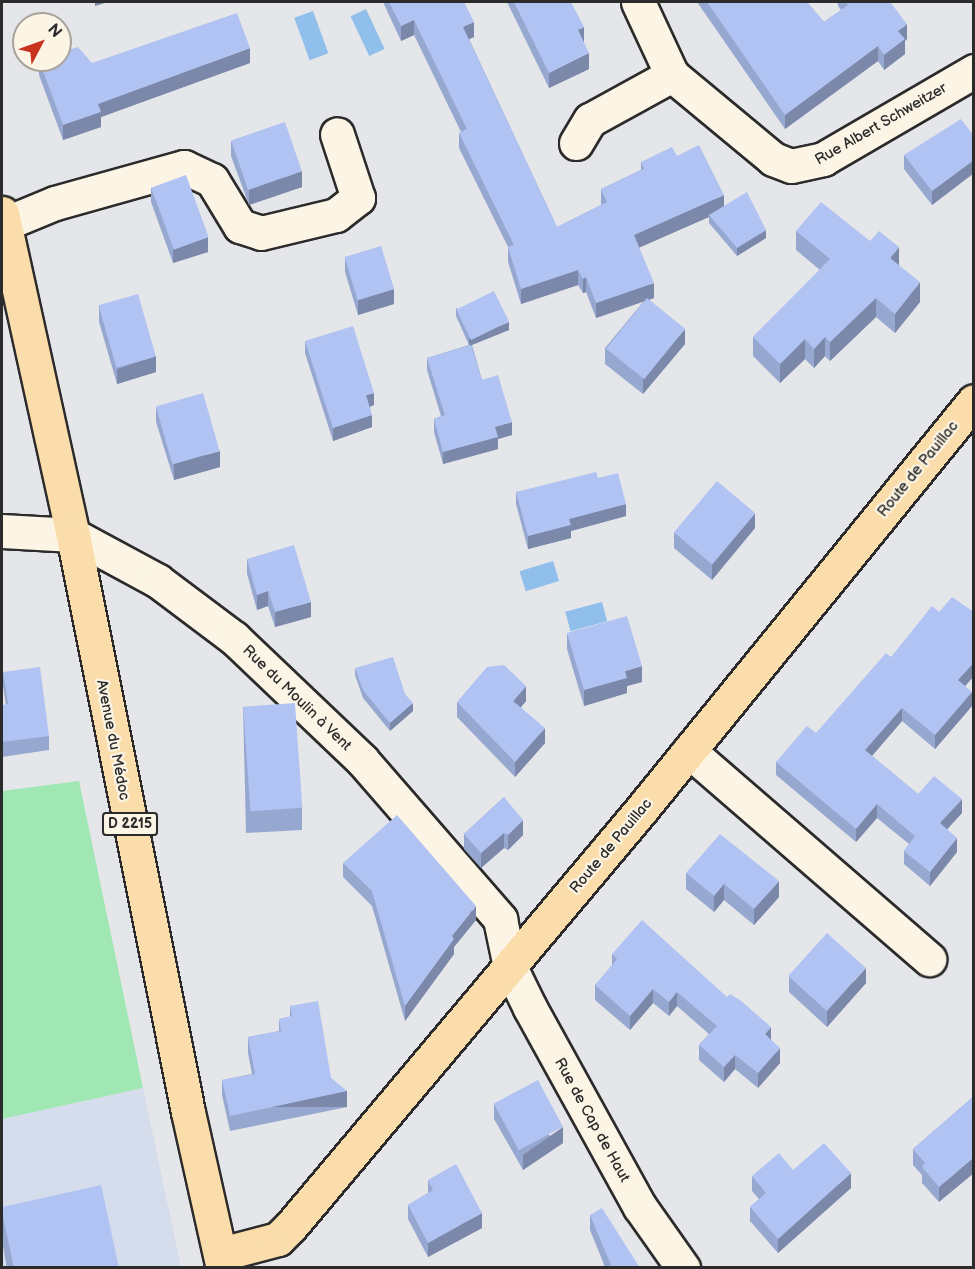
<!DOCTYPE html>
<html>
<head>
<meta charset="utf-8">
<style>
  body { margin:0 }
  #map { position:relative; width:975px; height:1269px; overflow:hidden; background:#e5e6e9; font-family:"Balsamiq Sans",sans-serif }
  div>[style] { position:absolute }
  .built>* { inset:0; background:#d5dcec }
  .green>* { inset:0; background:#a1e7b3 }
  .water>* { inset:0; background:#90bfeb; transform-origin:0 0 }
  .roads { filter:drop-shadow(2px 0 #2b2b2b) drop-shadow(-2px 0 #2b2b2b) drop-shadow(0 2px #2b2b2b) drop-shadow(0 -2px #2b2b2b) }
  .minor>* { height:33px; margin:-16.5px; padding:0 16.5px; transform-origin:16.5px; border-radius:16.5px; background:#fcf5e5 }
  .major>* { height:33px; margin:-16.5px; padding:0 16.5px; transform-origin:16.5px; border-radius:16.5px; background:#faddab }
  .wall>* { inset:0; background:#97a8d0 }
  .shaded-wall>* { inset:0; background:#7b88a9; transform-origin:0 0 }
  .building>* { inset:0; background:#b0c3f2; transform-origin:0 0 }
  span { translate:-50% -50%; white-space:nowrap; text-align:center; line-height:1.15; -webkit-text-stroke:4.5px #fcf5e5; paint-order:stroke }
  .shield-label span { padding:2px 4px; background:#fcf5e5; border:2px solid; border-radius:4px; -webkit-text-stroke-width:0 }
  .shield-label { font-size:14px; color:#2b2b2b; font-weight:700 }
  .street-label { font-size:15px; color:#2b2b2b }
  .frame { position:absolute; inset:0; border:3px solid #2b2b2b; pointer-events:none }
  .north { position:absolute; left:12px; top:12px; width:60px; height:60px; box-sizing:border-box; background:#fcf5e5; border:2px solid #a8a49b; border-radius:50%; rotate:49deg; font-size:16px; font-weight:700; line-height:24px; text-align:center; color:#2b2b2b }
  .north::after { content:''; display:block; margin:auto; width:21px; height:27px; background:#c8321e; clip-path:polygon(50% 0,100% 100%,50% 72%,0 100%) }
</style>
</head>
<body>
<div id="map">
  <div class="built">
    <i style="clip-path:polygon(143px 1088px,181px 1267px,2px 1267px,2px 1119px)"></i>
  </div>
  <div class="green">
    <i style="clip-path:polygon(79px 781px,143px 1088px,2px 1119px,2px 791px)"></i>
  </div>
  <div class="water">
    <i style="left:366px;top:9px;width:44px;height:17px;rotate:65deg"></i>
    <i style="left:313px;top:11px;width:45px;height:20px;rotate:70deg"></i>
    <i style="left:553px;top:561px;width:21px;height:35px;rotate:73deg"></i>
    <i style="left:602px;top:602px;width:20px;height:38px;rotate:75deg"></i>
  </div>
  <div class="roads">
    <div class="minor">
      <i style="left:638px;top:2px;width:81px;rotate:65deg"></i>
      <i style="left:672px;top:75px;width:131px;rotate:39.7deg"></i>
      <i style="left:773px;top:159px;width:19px;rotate:21deg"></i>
      <i style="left:791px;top:166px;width:33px;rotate:-12deg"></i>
      <i style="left:823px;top:159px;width:175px;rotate:-30.2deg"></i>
      <i style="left:576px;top:143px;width:27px;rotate:-59deg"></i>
      <i style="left:590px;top:120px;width:94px;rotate:-28.8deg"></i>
      <i style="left:4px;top:224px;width:55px;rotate:-22.4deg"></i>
      <i style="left:55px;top:203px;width:134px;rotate:-15.6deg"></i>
      <i style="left:184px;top:167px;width:31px;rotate:25deg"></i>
      <i style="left:212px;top:180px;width:54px;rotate:58.7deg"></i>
      <i style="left:240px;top:226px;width:22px;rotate:18deg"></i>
      <i style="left:261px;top:233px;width:77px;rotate:-13.5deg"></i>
      <i style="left:336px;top:215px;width:28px;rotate:-38deg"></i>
      <i style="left:358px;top:198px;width:67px;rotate:-108.2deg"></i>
      <i style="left:2px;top:531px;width:71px;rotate:3.2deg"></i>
      <i style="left:73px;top:535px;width:97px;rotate:28.4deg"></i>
      <i style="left:158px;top:581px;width:95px;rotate:36.9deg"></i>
      <i style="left:234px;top:638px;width:177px;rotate:43.6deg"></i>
      <i style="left:362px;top:760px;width:211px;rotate:49deg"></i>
      <i style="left:500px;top:919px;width:49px;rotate:78.2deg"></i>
      <i style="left:510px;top:967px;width:46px;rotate:64deg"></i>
      <i style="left:530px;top:1008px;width:227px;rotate:61.1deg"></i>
      <i style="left:640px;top:1207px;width:75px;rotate:54.8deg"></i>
      <i style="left:689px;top:751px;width:318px;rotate:40.9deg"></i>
    </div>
    <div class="major">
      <i style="left:2px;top:213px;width:330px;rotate:77.6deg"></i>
      <i style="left:73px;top:535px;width:588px;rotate:78.73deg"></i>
      <i style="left:188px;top:1112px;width:160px;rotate:77.4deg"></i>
      <i style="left:221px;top:1254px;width:59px;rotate:-14.7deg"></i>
      <i style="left:278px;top:1239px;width:18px;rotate:-45deg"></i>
      <i style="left:291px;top:1226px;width:544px;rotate:-49.92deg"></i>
      <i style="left:641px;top:810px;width:527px;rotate:-50.85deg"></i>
    </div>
  </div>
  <div class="wall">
    <i style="clip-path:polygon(383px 2px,464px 2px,474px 37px,469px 39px,557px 227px,601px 205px,601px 189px,641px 170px,641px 162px,677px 156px,724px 206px,766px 238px,737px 256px,709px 223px,709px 217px,639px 247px,654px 298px,649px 300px,685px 344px,643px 394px,605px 364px,605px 348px,644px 301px,596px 318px,586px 292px,583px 293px,578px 285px,521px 304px,508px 262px,508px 247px,459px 148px,459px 133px,461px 132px,414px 35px,401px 41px)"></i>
    <i style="clip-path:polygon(507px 2px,571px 2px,584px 43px,589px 69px,549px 88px)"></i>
    <i style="clip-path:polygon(697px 2px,807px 2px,824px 22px,841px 10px,838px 6px,838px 2px,890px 2px,907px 39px,905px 41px,905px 54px,884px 70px,878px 61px,785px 129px)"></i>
    <i style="clip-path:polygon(39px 60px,92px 63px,250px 63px,101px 117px,101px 127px,63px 140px,39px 75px)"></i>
    <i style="clip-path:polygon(974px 136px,974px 173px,932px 205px,904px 169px,904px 155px)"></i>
    <i style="clip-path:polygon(231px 141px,302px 187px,249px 205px,231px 156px)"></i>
    <i style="clip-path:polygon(151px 187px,208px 252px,173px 263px,151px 202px)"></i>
    <i style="clip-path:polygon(796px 231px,899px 265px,920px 302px,895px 333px,876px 317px,830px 361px,825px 356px,814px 368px,805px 359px,780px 383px,753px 356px,753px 337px,820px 270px,796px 250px)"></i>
    <i style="clip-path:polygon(345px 257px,394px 304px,358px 315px,345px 272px)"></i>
    <i style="clip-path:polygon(99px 306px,156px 372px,117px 384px,99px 322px)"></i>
    <i style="clip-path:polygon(456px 308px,509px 330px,472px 345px,482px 380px,512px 435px,498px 439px,498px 449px,443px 464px,434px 432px,434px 419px,441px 416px,427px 370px,427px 358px,469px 345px,456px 316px)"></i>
    <i style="clip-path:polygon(305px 341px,374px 405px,370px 407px,372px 427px,333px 441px,305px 353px)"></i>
    <i style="clip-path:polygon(156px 407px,220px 467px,174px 480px,156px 422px)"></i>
    <i style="clip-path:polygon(598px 478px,626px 516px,571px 531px,571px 538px,528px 549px,516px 504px,516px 492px)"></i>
    <i style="clip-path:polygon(755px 528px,712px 580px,674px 548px,674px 532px)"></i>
    <i style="clip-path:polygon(247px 559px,311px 617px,275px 627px,268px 606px,257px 610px,247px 574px)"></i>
    <i style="clip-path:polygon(567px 633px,642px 682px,627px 686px,627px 693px,584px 706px,567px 649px)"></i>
    <i style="clip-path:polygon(891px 657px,974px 676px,965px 686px,972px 706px,935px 749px,902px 721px,872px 756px,918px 794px,962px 813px,947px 829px,957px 852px,930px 886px,904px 864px,904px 851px,909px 844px,877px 818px,856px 842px,776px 775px,776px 762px,816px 733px)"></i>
    <i style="clip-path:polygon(355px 668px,405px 694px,413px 711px,390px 731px,363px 698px,355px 675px)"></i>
    <i style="clip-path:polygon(3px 672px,49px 736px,49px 750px,2px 757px,2px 705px,6px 705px,3px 686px)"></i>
    <i style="clip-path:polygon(526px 701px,521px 707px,545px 743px,515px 777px,457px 717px,457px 702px)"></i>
    <i style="clip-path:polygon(243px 706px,302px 808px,302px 830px,246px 833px)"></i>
    <i style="clip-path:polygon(504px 797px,523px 835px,508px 850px,504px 848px,481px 868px,464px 849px,464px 834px)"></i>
    <i style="clip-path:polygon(343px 863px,476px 920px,454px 947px,454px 954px,405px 1021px,372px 906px,343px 877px)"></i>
    <i style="clip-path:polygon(686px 873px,779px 897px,754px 925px,724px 900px,714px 912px,686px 889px)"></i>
    <i style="clip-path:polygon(612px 954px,771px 1040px,780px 1063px,758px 1088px,735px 1069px,724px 1082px,699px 1060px,699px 1045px,709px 1034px,677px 1006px,669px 1016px,653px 1003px,630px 1030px,595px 1000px,595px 985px,612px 966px)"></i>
    <i style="clip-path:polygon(789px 977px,866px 983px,827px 1027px,789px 992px)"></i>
    <i style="clip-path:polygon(290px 1006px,331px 1078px,347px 1107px,230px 1131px,222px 1095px,222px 1080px,252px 1074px,248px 1053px,248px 1037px,279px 1031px,279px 1019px,290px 1017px)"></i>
    <i style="clip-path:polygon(974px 1096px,939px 1202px,922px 1183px,922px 1175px,913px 1165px,913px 1149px)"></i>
    <i style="clip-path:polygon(494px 1103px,563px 1143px,523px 1170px,494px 1119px)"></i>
    <i style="clip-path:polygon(793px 1170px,851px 1188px,778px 1253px,750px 1221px,750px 1207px,759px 1199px,752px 1191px,752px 1176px)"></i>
    <i style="clip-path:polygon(428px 1180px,482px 1228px,428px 1257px,408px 1219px,408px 1205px,428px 1193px)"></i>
    <i style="clip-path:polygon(2px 1207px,119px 1268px,7px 1268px,2px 1240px)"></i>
    <i style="clip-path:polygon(590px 1215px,640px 1268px,605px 1267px,590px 1230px)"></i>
  </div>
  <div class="shaded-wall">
    <i style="clip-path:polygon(95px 2px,108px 2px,95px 6px)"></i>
    <i style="clip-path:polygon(414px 20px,414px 35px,401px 41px,401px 26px)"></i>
    <i style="clip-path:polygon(474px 22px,474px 37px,463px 42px,463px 27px)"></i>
    <i style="clip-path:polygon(907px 24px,907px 39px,905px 41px,905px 54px,884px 70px,884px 55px,898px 31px)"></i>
    <i style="clip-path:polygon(584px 27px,584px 43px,578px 30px)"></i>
    <i style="clip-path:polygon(878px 46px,878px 61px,785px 129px,785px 115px)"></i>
    <i style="clip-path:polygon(250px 48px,250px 63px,101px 117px,101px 127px,63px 140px,63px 125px,98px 104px)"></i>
    <i style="clip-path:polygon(589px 53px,589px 69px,549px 88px,549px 73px)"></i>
    <i style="clip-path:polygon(974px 160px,974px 173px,932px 205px,932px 191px)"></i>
    <i style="clip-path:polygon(302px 171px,302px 187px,249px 205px,249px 190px)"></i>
    <i style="clip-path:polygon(724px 195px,724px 210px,709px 215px,709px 217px,634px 250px,634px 235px)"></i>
    <i style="clip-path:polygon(766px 230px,766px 238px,737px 256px,737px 248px)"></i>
    <i style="clip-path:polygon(208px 237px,208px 252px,173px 263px,173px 249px)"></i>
    <i style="clip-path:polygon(899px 247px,899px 266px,890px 258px)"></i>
    <i style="clip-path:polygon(578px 270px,578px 285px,521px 304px,521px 289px)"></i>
    <i style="clip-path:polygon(586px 277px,586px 292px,583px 293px,583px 279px)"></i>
    <i style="clip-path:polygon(920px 282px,920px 302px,895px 333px,895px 314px)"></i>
    <i style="clip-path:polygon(654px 283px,654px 298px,596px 318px,596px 303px)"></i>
    <i style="clip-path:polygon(394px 289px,394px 304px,358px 315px,358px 300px)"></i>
    <i style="clip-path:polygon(876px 298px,876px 317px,830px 361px,830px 342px)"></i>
    <i style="clip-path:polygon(509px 322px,509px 330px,469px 346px,469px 339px)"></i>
    <i style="clip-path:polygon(685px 329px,685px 344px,643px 394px,643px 379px)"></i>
    <i style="clip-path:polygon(825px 337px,825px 356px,814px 368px,814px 349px)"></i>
    <i style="clip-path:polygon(805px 339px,805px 359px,780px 383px,780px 364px)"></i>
    <i style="clip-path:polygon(156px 356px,156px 372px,117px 384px,117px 369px)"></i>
    <i style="clip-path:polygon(374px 393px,374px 405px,366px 408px,366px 395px)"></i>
    <i style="clip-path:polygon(372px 415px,372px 427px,333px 441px,333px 428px)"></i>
    <i style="clip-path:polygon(512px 422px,512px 435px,498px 439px,498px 449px,443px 464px,443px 452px,495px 427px)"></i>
    <i style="clip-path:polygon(220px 451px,220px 467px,174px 480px,174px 464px)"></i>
    <i style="clip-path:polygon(626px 504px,626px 516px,571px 531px,571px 538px,528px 549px,528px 536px,569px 519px)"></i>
    <i style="clip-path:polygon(755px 513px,755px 528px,712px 580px,712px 564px)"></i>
    <i style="clip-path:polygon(268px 591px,268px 606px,257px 610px,257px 595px)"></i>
    <i style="clip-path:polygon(311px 602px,311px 617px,275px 627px,275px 612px)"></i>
    <i style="clip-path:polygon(974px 662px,974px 676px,958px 694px,958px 680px)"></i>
    <i style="clip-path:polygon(642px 666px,642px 682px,627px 686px,627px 693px,584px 706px,584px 690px,625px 671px)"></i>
    <i style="clip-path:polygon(526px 686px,526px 701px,513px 717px,513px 701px)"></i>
    <i style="clip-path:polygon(972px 692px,972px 706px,935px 749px,935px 735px)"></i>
    <i style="clip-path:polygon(413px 703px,413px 711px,390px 731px,390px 723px)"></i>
    <i style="clip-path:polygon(902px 708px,902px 721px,865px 764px,865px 750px)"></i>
    <i style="clip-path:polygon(545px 728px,545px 743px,515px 777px,515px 762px)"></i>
    <i style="clip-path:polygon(962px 799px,962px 813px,940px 837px,940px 823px)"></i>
    <i style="clip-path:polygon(877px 804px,877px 818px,856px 842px,856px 829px)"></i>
    <i style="clip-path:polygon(523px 820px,523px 835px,508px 850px,508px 835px)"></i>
    <i style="clip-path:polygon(504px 833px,504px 848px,481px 868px,481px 853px)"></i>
    <i style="clip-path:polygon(957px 838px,957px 852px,930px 886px,930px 872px)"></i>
    <i style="clip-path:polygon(779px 881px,779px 897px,754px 925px,754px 909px)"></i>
    <i style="clip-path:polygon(724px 884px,724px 900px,714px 912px,714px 896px)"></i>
    <i style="clip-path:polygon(476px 906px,476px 920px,454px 947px,454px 954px,405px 1021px,405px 1006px,452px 936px)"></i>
    <i style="clip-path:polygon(866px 968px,866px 983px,827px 1027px,827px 1011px)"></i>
    <i style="clip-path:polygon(653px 989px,653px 1003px,630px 1030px,630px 1016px)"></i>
    <i style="clip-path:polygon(677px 992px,677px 1006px,669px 1016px,669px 1002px)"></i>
    <i style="clip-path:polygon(771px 1027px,771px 1041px,765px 1034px)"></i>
    <i style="clip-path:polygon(780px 1048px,780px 1063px,758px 1088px,758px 1073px)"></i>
    <i style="clip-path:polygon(735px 1055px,735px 1069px,724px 1082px,724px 1067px)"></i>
    <i style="left:347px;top:1091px;width:16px;height:120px;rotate:90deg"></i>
    <i style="clip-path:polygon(563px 1127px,563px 1143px,523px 1170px,523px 1155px)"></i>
    <i style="clip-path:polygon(974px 1157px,974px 1173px,939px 1202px,939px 1187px)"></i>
    <i style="clip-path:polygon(851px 1173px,851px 1188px,778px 1253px,778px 1239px)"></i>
    <i style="clip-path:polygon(482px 1213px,482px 1228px,428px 1257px,428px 1243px)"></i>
  </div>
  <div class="building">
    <i style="clip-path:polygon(389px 2px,464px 2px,474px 22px,463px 27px,557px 227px,607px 202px,601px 189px,644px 169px,641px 162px,672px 147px,677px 156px,699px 145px,724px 195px,634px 235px,654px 283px,596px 303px,586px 277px,583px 279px,578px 270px,521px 289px,508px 247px,514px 245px,459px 133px,467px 129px,414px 20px,401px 26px)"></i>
    <i style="clip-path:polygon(514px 2px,571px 2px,584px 27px,578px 30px,589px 53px,549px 73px)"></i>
    <i style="clip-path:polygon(707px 2px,807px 2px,824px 22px,848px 5px,845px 2px,890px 2px,907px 24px,898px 31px,905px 39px,884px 55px,878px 46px,785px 115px)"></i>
    <i style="clip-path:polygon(237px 13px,250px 48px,98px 104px,101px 112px,63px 125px,39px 60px,60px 60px,60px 53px,78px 47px,92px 63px)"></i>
    <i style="clip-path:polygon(961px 119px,974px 136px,974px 160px,932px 191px,904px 155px)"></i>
    <i style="left:285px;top:122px;width:52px;height:57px;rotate:71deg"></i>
    <i style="left:186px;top:175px;width:66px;height:37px;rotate:70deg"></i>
    <i style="clip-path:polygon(747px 192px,766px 230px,737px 248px,709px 215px)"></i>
    <i style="clip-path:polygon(821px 202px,870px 241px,879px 231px,899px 247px,890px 258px,920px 282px,895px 314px,876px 298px,830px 342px,825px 337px,814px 349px,805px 339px,780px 364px,753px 337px,830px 259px,796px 231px)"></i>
    <i style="left:381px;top:246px;width:45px;height:38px;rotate:73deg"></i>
    <i style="left:494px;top:291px;width:34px;height:42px;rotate:64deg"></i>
    <i style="left:138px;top:294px;width:65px;height:41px;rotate:74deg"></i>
    <i style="left:647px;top:298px;width:49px;height:65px;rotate:39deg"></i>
    <i style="clip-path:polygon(353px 326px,374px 393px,366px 395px,372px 415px,333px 428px,305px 341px)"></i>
    <i style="clip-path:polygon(471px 345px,482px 380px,498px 375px,512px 422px,495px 427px,498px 437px,443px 452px,434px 419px,445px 415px,427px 358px)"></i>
    <i style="left:203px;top:393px;width:60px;height:49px;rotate:74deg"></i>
    <i style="clip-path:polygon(596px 472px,598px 478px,618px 473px,626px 504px,569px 519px,571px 525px,528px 536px,516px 492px)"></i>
    <i style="left:717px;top:481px;width:50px;height:67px;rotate:40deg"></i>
    <i style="clip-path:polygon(294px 545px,311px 602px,275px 612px,268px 591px,257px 595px,247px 559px)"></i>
    <i style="clip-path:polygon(952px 597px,974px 612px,974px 662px,958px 680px,972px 692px,935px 735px,902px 708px,865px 750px,918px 794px,934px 776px,962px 799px,940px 823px,957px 838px,930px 872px,904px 851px,915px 836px,877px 804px,856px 829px,776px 762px,807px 726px,816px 733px,886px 653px,891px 657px,932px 606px,939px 612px)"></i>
    <i style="clip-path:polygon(627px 616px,642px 666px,625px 671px,627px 678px,584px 690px,567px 633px)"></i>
    <i style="clip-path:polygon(393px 657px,405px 694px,413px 703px,390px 723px,363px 690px,355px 668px)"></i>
    <i style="clip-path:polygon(504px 665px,526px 686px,513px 701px,545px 728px,515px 762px,457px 702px,487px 667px)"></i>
    <i style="clip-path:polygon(40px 667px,49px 736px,2px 742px,2px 705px,8px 704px,3px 672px)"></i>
    <i style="left:295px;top:703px;width:105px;height:52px;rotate:86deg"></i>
    <i style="clip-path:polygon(504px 797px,523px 820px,508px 835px,504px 833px,481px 853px,464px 834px)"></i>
    <i style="clip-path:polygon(397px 815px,476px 906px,452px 936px,454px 939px,405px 1006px,372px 891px,343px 863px)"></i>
    <i style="clip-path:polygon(720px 834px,779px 881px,754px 909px,724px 884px,714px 896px,686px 873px)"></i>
    <i style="clip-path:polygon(642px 920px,727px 997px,730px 994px,740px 1000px,771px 1027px,765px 1034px,780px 1048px,758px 1073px,735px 1055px,724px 1067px,699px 1045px,717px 1026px,677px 992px,669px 1002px,653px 989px,630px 1016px,595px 985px,617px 959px,612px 954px)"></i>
    <i style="left:827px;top:933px;width:52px;height:58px;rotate:42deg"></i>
    <i style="clip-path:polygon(318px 1001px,331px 1078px,347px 1091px,230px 1116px,222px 1080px,255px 1074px,248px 1037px,281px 1031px,279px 1019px,292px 1016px,290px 1006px)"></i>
    <i style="left:538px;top:1080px;width:53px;height:50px;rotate:62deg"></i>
    <i style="clip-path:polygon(974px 1096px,974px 1157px,939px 1187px,922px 1167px,925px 1163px,913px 1149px)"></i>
    <i style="clip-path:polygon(824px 1143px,851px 1173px,778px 1239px,750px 1207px,766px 1193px,752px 1176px,779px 1153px,793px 1170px)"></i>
    <i style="clip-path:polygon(456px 1164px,482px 1213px,428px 1243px,408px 1205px,433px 1190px,428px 1180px)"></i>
    <i style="clip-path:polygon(101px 1185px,119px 1268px,14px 1268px,2px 1212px,2px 1207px)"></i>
    <i style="clip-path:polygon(602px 1208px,640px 1268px,604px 1268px,611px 1265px,590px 1215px)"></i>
  </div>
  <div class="shield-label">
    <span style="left:130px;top:824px">D 2215</span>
  </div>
  <div class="street-label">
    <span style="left:881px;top:124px;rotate:-30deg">Rue Albert Schweitzer</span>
    <span style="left:918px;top:469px;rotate:-51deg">Route de Pauillac</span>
    <span style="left:297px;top:698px;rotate:44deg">Rue du Moulin à Vent</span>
    <span style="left:113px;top:740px;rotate:79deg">Avenue du Médoc</span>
    <span style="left:611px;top:846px;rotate:-50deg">Route de Pauillac</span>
    <span style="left:592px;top:1120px;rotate:61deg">Rue de Cap de Haut</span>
  </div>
  <div class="frame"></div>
  <div class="north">N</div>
</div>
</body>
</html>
